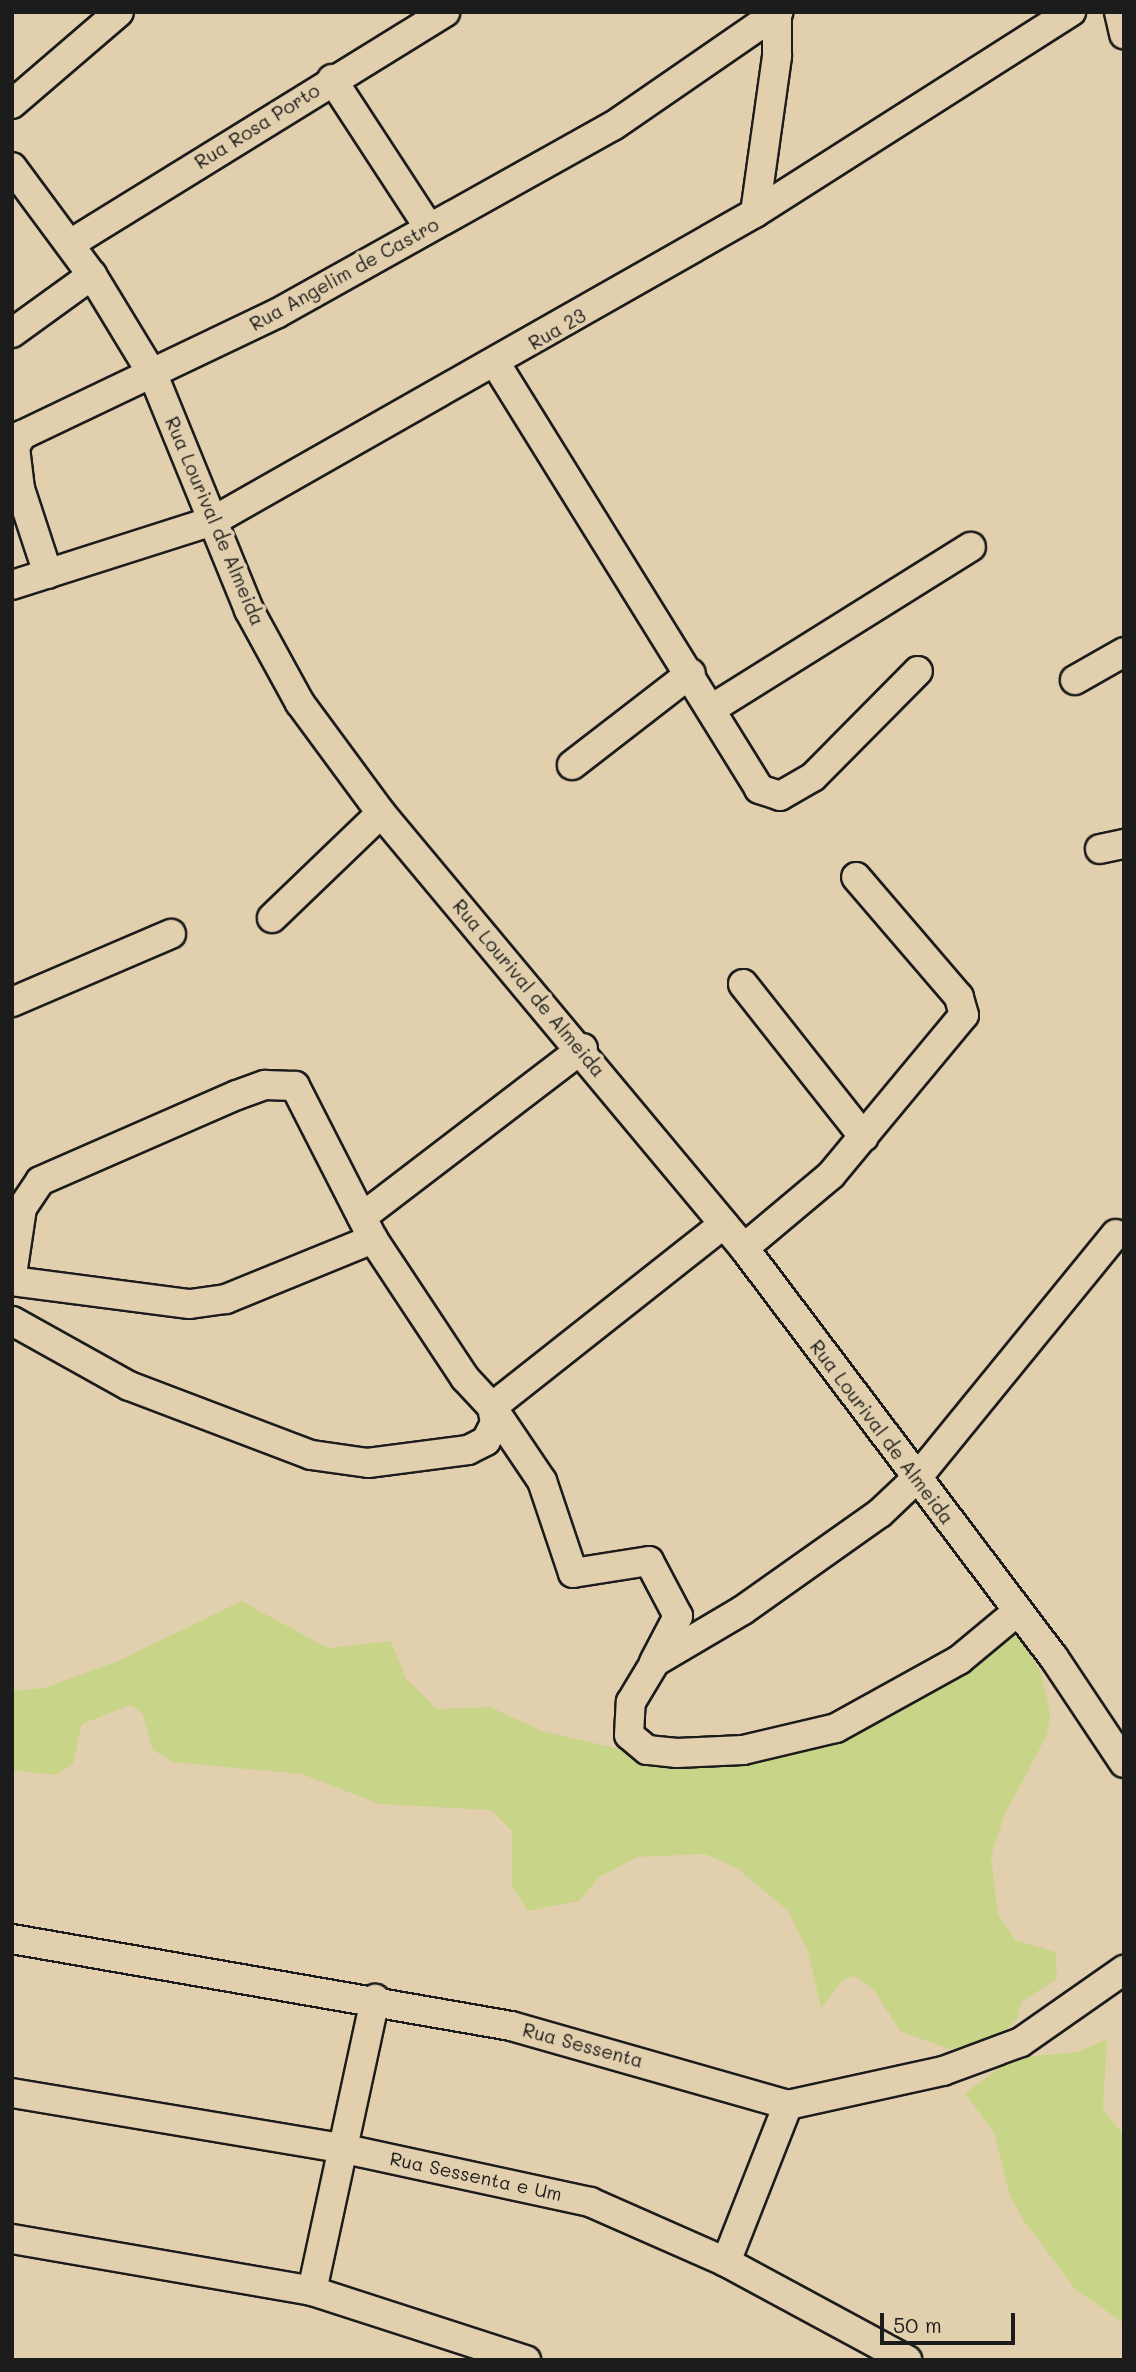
<!DOCTYPE html>
<html>
<head>
<meta charset="utf-8">
<style>
  body { margin:0 }
  #map { position:relative; width:1136px; height:2372px; overflow:hidden; background:#e2cfad; font-family:Mali,sans-serif }
  div>[style] { position:absolute }
  .green>* { inset:0; background:#c8d589 }
  .roads { filter:drop-shadow(2px 0 #1c1c1c) drop-shadow(-2px 0 #1c1c1c) drop-shadow(0 2px #1c1c1c) drop-shadow(0 -2px #1c1c1c) }
  .minor>* { height:28px; margin:-14px; padding:0 14px; transform-origin:14px; border-radius:14px; background:#e2cfad }
  span { translate:-50% -50%; white-space:nowrap; text-align:center; line-height:1.15; -webkit-text-stroke:7px #e2cfad; paint-order:stroke }
  .street-label { font-size:19px; color:#1c1c1c }
  .frame { position:absolute; inset:0; border:14px solid #1c1c1c; pointer-events:none }
  .scale { position:absolute; left:880px; top:2313px; width:135px; height:32px; box-sizing:border-box; border:4px solid #1c1c1c; border-top:0; padding-left:9px; font-size:21px; line-height:24px; white-space:nowrap; color:#1c1c1c; -webkit-text-stroke:5px #e2cfad; paint-order:stroke }
</style>
</head>
<body>
<div id="map">
  <div class="green">
    <i style="clip-path:polygon(241px 1601px,328px 1648px,391px 1641px,406px 1679px,437px 1709px,490px 1707px,542px 1731px,676px 1762px,774px 1760px,832px 1741px,948px 1681px,1008px 1617px,1040px 1671px,1050px 1713px,1047px 1735px,1005px 1814px,991px 1856px,998px 1914px,1015px 1940px,1056px 1952px,1057px 1979px,1022px 2001px,1017px 2019px,997px 2038px,949px 2049px,900px 2031px,874px 1990px,855px 1976px,844px 1979px,821px 2008px,808px 1951px,788px 1911px,738px 1869px,705px 1854px,637px 1857px,598px 1878px,579px 1901px,528px 1911px,512px 1886px,512px 1831px,491px 1810px,379px 1804px,302px 1774px,173px 1762px,153px 1750px,142px 1713px,130px 1705px,82px 1724px,73px 1764px,56px 1775px,12px 1770px,12px 1691px,44px 1688px,121px 1660px)"></i>
    <i style="clip-path:polygon(1107px 2039px,1103px 2109px,1124px 2136px,1124px 2323px,1075px 2289px,1024px 2221px,1010px 2196px,994px 2133px,965px 2093px,1014px 2058px,1077px 2052px)"></i>
  </div>
  <div class="roads">
    <div class="minor">
      <i style="left:1119px;top:12px;width:23px;rotate:77deg"></i>
      <i style="left:332px;top:79px;width:176px;rotate:56.9deg"></i>
      <i style="left:12px;top:104px;width:141px;rotate:-40.7deg"></i>
      <i style="left:12px;top:167px;width:134px;rotate:53.5deg"></i>
      <i style="left:92px;top:275px;width:119px;rotate:58.7deg"></i>
      <i style="left:154px;top:377px;width:252px;rotate:67.8deg"></i>
      <i style="left:249px;top:610px;width:106px;rotate:61.3deg"></i>
      <i style="left:300px;top:703px;width:137px;rotate:53.6deg"></i>
      <i style="left:381px;top:813px;width:567px;rotate:50.16deg"></i>
      <i style="left:744px;top:1248px;width:514px;rotate:52.91deg"></i>
      <i style="left:1054px;top:1658px;width:126px;rotate:56.3deg"></i>
      <i style="left:755px;top:213px;width:159px;rotate:-82deg"></i>
      <i style="left:777px;top:56px;width:43px;rotate:-90deg"></i>
      <i style="left:70px;top:244px;width:441px;rotate:-31.7deg"></i>
      <i style="left:12px;top:333px;width:99px;rotate:-35.9deg"></i>
      <i style="left:496px;top:364px;width:500px;rotate:58.2deg"></i>
      <i style="left:759px;top:789px;width:22px;rotate:18deg"></i>
      <i style="left:780px;top:796px;width:38px;rotate:-30deg"></i>
      <i style="left:813px;top:777px;width:149px;rotate:-45.3deg"></i>
      <i style="left:48px;top:574px;width:89px;rotate:-108.2deg"></i>
      <i style="left:20px;top:489px;width:42px;rotate:-96.8deg"></i>
      <i style="left:15px;top:447px;width:14px;rotate:-60deg"></i>
      <i style="left:22px;top:435px;width:281px;rotate:-25.5deg"></i>
      <i style="left:276px;top:314px;width:386px;rotate:-29.2deg"></i>
      <i style="left:613px;top:126px;width:201px;rotate:-34.6deg"></i>
      <i style="left:12px;top:585px;width:211px;rotate:-17.7deg"></i>
      <i style="left:213px;top:521px;width:623px;rotate:-29.61deg"></i>
      <i style="left:755px;top:213px;width:375px;rotate:-32.5deg"></i>
      <i style="left:1075px;top:680px;width:56px;rotate:-29.7deg"></i>
      <i style="left:713px;top:708px;width:304px;rotate:-32deg"></i>
      <i style="left:572px;top:765px;width:150px;rotate:-37.7deg"></i>
      <i style="left:1100px;top:849px;width:25px;rotate:-12deg"></i>
      <i style="left:272px;top:918px;width:151px;rotate:-43.9deg"></i>
      <i style="left:743px;top:984px;width:195px;rotate:51.7deg"></i>
      <i style="left:12px;top:1002px;width:173px;rotate:-23.2deg"></i>
      <i style="left:362px;top:1217px;width:278px;rotate:-37.4deg"></i>
      <i style="left:744px;top:1248px;width:114px;rotate:-40deg"></i>
      <i style="left:831px;top:1175px;width:208px;rotate:-50.3deg"></i>
      <i style="left:964px;top:1015px;width:19px;rotate:-106deg"></i>
      <i style="left:959px;top:997px;width:158px;rotate:-130.6deg"></i>
      <i style="left:12px;top:1275px;width:68px;rotate:-81.5deg"></i>
      <i style="left:22px;top:1208px;width:32px;rotate:-56deg"></i>
      <i style="left:40px;top:1181px;width:215px;rotate:-23.6deg"></i>
      <i style="left:237px;top:1095px;width:30px;rotate:-20deg"></i>
      <i style="left:265px;top:1085px;width:30px;rotate:2deg"></i>
      <i style="left:295px;top:1086px;width:172px;rotate:63deg"></i>
      <i style="left:373px;top:1239px;width:167px;rotate:56.5deg"></i>
      <i style="left:465px;top:1378px;width:40px;rotate:47deg"></i>
      <i style="left:492px;top:1407px;width:16px;rotate:79deg"></i>
      <i style="left:495px;top:1423px;width:20px;rotate:117deg"></i>
      <i style="left:486px;top:1441px;width:20px;rotate:153deg"></i>
      <i style="left:468px;top:1450px;width:101px;rotate:172.6deg"></i>
      <i style="left:368px;top:1463px;width:58px;rotate:-172deg"></i>
      <i style="left:311px;top:1455px;width:195px;rotate:-159.2deg"></i>
      <i style="left:129px;top:1386px;width:134px;rotate:-150.9deg"></i>
      <i style="left:12px;top:1281px;width:179px;rotate:7.4deg"></i>
      <i style="left:190px;top:1304px;width:36px;rotate:-8deg"></i>
      <i style="left:226px;top:1299px;width:159px;rotate:-22.2deg"></i>
      <i style="left:1018px;top:1611px;width:77px;rotate:140.3deg"></i>
      <i style="left:959px;top:1660px;width:141px;rotate:151.1deg"></i>
      <i style="left:836px;top:1728px;width:96px;rotate:166.7deg"></i>
      <i style="left:743px;top:1750px;width:66px;rotate:177.4deg"></i>
      <i style="left:677px;top:1753px;width:30px;rotate:-174deg"></i>
      <i style="left:647px;top:1750px;width:23px;rotate:-140deg"></i>
      <i style="left:629px;top:1735px;width:33px;rotate:-87deg"></i>
      <i style="left:631px;top:1702px;width:47px;rotate:-59deg"></i>
      <i style="left:655px;top:1662px;width:102px;rotate:-30.6deg"></i>
      <i style="left:743px;top:1610px;width:168px;rotate:-35.3deg"></i>
      <i style="left:880px;top:1513px;width:50px;rotate:-43.4deg"></i>
      <i style="left:916px;top:1479px;width:316px;rotate:-50.8deg"></i>
      <i style="left:654px;top:1662px;width:52px;rotate:-62.4deg"></i>
      <i style="left:678px;top:1616px;width:62px;rotate:-117.8deg"></i>
      <i style="left:649px;top:1561px;width:77px;rotate:171deg"></i>
      <i style="left:573px;top:1573px;width:97px;rotate:-108.6deg"></i>
      <i style="left:542px;top:1481px;width:89px;rotate:-124deg"></i>
      <i style="left:492px;top:1407px;width:295px;rotate:-38.3deg"></i>
      <i style="left:12px;top:1939px;width:507px;rotate:9.89deg"></i>
      <i style="left:511px;top:2026px;width:288px;rotate:15.9deg"></i>
      <i style="left:788px;top:2105px;width:159px;rotate:-12.4deg"></i>
      <i style="left:943px;top:2071px;width:83px;rotate:-20.4deg"></i>
      <i style="left:1021px;top:2042px;width:126px;rotate:-35deg"></i>
      <i style="left:12px;top:2093px;width:338px;rotate:9.5deg"></i>
      <i style="left:345px;top:2149px;width:251px;rotate:12.2deg"></i>
      <i style="left:590px;top:2202px;width:149px;rotate:23.8deg"></i>
      <i style="left:726px;top:2262px;width:206px;rotate:28.4deg"></i>
      <i style="left:12px;top:2239px;width:304px;rotate:9.8deg"></i>
      <i style="left:312px;top:2291px;width:225px;rotate:17.9deg"></i>
      <i style="left:726px;top:2262px;width:169px;rotate:-68.5deg"></i>
      <i style="left:312px;top:2291px;width:299px;rotate:-77.8deg"></i>
    </div>
  </div>
  <div class="street-label">
    <span style="left:257px;top:126px;rotate:-32deg">Rua Rosa Porto</span>
    <span style="left:344px;top:274px;rotate:-29deg">Rua Angelim de Castro</span>
    <span style="left:557px;top:329px;rotate:-30deg">Rua 23</span>
    <span style="left:215px;top:521px;rotate:67deg">Rua Lourival de Almeida</span>
    <span style="left:529px;top:988px;rotate:50deg">Rua Lourival de Almeida</span>
    <span style="left:882px;top:1432px;rotate:53deg">Rua Lourival de Almeida</span>
    <span style="left:583px;top:2045px;rotate:15deg">Rua Sessenta</span>
    <span style="left:476px;top:2176px;rotate:12deg">Rua Sessenta e Um</span>
  </div>
  <div class="frame"></div>
  <div class="scale">50 m</div>
</div>
</body>
</html>
